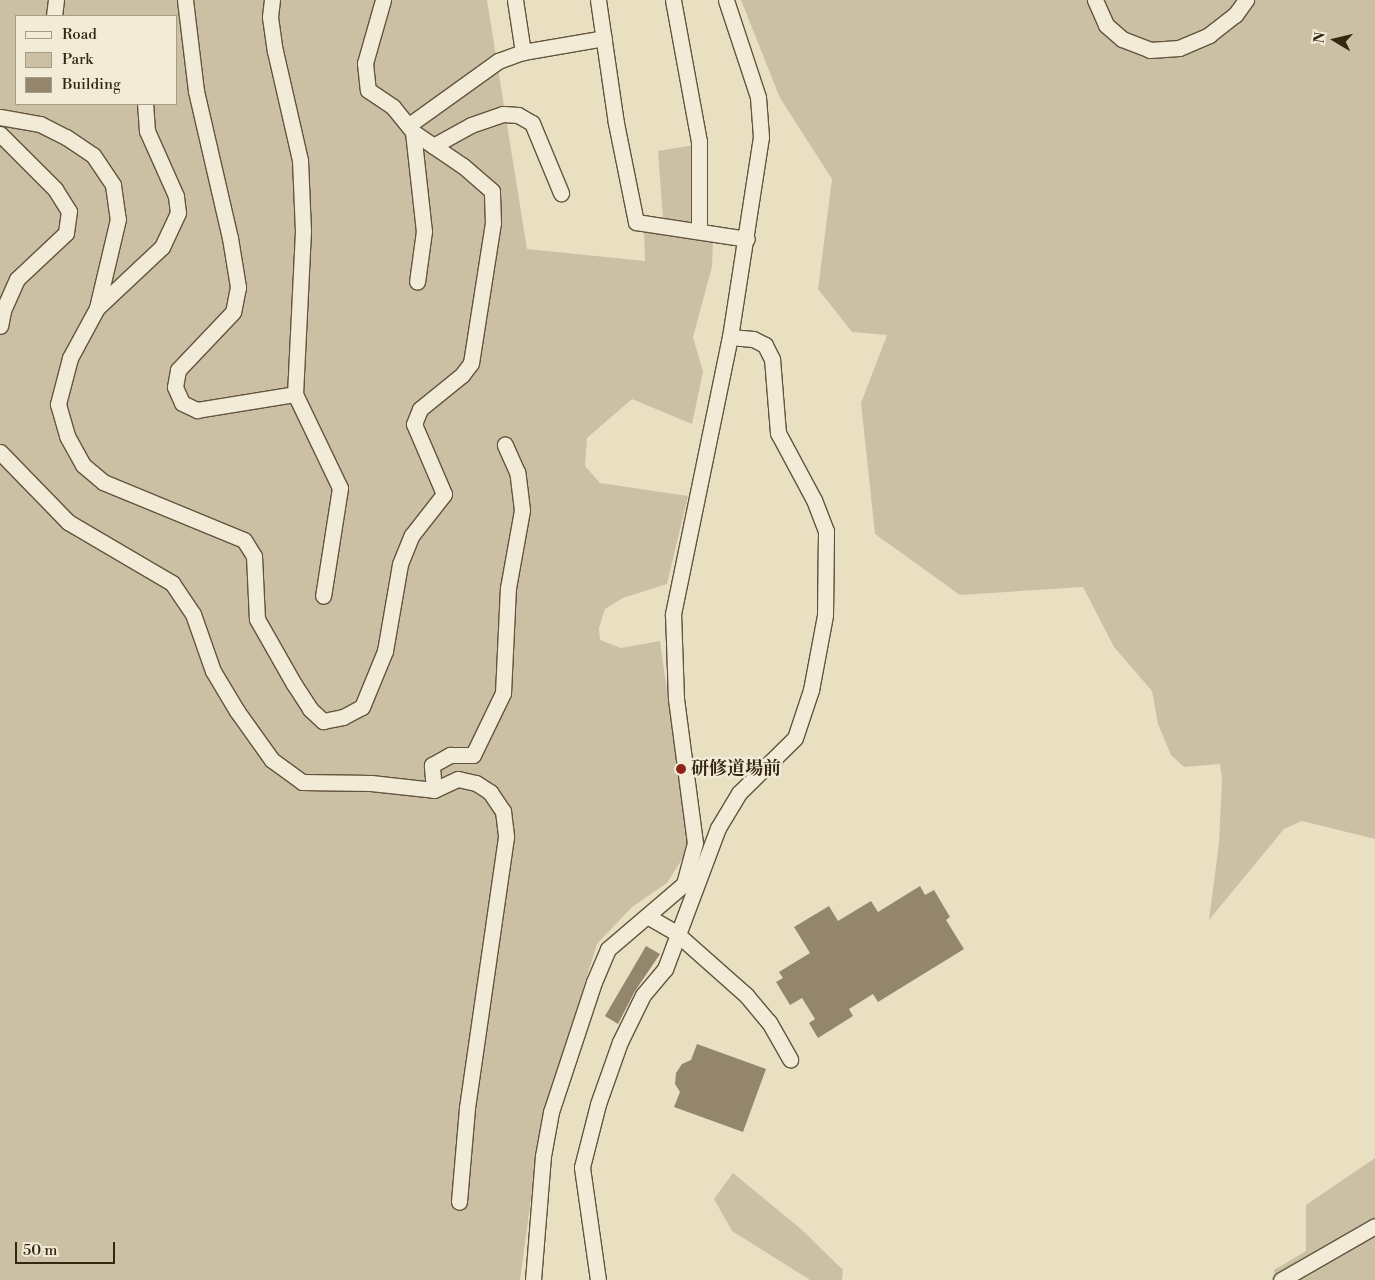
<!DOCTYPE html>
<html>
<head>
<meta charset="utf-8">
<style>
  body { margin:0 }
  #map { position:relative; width:1375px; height:1280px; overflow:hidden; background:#e9e0c2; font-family:"Libre Bodoni","Noto Serif JP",serif }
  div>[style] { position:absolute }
  .green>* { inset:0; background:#cbc0a4 }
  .building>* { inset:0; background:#93866d }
  .roads { filter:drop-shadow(1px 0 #63543d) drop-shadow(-1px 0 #63543d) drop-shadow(0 1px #63543d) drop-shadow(0 -1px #63543d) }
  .minor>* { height:15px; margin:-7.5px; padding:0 7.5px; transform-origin:7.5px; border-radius:7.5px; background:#f1ebd7 }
  .dots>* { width:14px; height:14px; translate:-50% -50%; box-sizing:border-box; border:2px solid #f1ebd7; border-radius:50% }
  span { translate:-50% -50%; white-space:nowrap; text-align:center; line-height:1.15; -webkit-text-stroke:4.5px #f1ebd7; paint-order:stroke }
  .poi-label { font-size:18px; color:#362511; font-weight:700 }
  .left { translate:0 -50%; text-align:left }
  .legend { position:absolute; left:15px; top:15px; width:162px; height:90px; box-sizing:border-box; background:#f1ebd7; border:1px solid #a69c88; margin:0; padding:6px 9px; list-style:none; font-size:15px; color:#362511 }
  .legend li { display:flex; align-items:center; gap:10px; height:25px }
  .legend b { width:25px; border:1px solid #a69c88 }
  .north { position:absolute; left:1310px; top:15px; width:50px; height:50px; -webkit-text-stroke:4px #f1ebd7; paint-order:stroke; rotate:279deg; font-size:14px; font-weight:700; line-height:20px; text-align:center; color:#362511 }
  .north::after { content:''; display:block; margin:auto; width:18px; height:22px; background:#362511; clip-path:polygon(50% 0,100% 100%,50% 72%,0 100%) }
  .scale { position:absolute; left:15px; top:1242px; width:100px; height:22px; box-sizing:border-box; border:2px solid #362511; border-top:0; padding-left:6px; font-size:15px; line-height:18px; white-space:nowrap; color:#362511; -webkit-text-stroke:4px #f1ebd7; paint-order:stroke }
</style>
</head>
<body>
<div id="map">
  <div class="green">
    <i style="clip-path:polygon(evenodd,0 0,487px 0,527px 249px,645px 261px,644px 231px,664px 233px,658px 151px,694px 145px,698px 239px,713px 241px,712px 267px,693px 337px,703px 372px,692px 424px,632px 399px,587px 438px,585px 466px,600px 483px,688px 496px,667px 584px,623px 598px,605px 609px,599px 628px,600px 640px,621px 648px,660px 641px,689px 848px,667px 883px,632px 907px,597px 944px,541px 1124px,520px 1280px,0 1280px,0 0,16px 16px,176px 16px,176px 104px,16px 104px,16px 16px)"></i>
    <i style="clip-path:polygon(741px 0,1375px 0,1375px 839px,1302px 821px,1284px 829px,1209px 920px,1219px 843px,1222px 779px,1220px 764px,1184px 767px,1171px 755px,1158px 724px,1152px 691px,1114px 647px,1083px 587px,960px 595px,875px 534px,861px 403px,887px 335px,852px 332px,818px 289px,832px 179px,780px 98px)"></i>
    <i style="clip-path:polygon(1375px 1158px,1375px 1280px,1276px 1280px,1274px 1270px,1306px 1251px,1306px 1205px)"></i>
    <i style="clip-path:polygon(733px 1173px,801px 1229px,843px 1270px,842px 1280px,810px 1280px,732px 1231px,714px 1199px)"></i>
  </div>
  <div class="building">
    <i style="clip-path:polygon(920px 886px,925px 895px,934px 890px,950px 917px,946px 920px,964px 949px,878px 1002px,873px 994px,849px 1009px,853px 1016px,818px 1038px,809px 1023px,815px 1019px,802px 998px,790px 1005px,776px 982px,783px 978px,779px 972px,810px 953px,794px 927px,829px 906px,838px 921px,871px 901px,878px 912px)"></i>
    <i style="clip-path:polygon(646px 946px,660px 954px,635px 991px,618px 1024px,605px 1016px)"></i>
    <i style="clip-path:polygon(697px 1044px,766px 1069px,743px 1132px,674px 1107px,680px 1092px,675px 1084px,676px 1073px,682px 1064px,691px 1060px)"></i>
  </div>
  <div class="roads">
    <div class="minor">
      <i style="left:185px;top:0;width:92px;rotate:83.1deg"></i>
      <i style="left:196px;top:91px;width:151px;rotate:77deg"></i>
      <i style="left:230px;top:238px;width:50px;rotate:80.7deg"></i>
      <i style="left:238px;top:287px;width:25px;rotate:101deg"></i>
      <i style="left:233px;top:312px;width:80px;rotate:133.5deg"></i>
      <i style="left:178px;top:370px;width:17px;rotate:100deg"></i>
      <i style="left:175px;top:387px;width:17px;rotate:66deg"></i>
      <i style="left:182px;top:403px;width:17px;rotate:25deg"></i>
      <i style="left:197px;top:410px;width:99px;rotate:-9.3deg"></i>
      <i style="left:272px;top:0;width:17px;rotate:97deg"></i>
      <i style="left:270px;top:17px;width:34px;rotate:82deg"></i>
      <i style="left:275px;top:51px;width:112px;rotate:77.1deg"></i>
      <i style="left:300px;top:160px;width:71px;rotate:87.6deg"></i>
      <i style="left:303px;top:231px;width:163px;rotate:92.8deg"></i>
      <i style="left:295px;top:394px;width:104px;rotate:64.4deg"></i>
      <i style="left:340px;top:488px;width:109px;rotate:98.9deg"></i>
      <i style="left:383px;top:0;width:66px;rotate:105.9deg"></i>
      <i style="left:365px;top:63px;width:27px;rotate:84deg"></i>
      <i style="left:368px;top:90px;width:30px;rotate:34deg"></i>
      <i style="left:393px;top:107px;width:32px;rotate:51deg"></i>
      <i style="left:413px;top:132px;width:100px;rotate:83.7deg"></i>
      <i style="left:424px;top:231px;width:51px;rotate:97.8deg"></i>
      <i style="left:515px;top:0;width:53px;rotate:81.3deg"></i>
      <i style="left:598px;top:0;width:124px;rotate:81.7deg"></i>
      <i style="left:616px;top:123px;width:101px;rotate:78.6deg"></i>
      <i style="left:636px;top:222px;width:112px;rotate:8.7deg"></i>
      <i style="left:673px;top:0;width:143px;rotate:79.6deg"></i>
      <i style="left:699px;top:141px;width:90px;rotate:90deg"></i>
      <i style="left:1095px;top:0;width:27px;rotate:66deg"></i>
      <i style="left:1106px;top:25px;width:21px;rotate:41deg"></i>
      <i style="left:1122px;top:39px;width:30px;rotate:21deg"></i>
      <i style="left:1150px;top:50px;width:29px;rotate:-4deg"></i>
      <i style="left:1179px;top:48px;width:33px;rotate:-23deg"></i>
      <i style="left:1209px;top:35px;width:33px;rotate:-38deg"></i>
      <i style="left:1235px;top:15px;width:19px;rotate:-54deg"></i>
      <i style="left:54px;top:16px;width:16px;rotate:-83deg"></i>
      <i style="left:0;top:117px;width:41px;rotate:9.9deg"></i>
      <i style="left:40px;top:124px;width:29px;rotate:27deg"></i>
      <i style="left:66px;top:137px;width:32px;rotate:34deg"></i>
      <i style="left:93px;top:155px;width:36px;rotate:56deg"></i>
      <i style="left:113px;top:185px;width:34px;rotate:82deg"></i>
      <i style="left:118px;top:219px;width:91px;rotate:103.3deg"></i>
      <i style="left:97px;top:308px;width:57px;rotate:118.4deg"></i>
      <i style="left:70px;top:358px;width:48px;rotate:104.6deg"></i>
      <i style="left:58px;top:404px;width:33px;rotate:74deg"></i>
      <i style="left:67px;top:436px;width:33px;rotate:61deg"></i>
      <i style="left:83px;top:465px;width:26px;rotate:40deg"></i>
      <i style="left:103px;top:482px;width:152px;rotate:22.4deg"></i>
      <i style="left:244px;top:540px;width:19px;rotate:58deg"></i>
      <i style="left:254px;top:556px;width:63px;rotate:87.3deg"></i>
      <i style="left:257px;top:619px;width:75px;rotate:60.4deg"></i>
      <i style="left:294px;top:684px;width:30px;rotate:57deg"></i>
      <i style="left:310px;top:709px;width:18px;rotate:43deg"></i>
      <i style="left:323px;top:721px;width:20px;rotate:-11deg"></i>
      <i style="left:343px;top:717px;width:21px;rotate:-28deg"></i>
      <i style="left:362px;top:707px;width:61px;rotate:-67.7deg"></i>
      <i style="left:385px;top:651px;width:88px;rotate:-80.2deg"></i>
      <i style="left:400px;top:564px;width:31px;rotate:-68deg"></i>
      <i style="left:412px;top:535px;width:52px;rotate:-52deg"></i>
      <i style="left:444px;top:494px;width:76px;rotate:-113.2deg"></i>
      <i style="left:414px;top:424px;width:16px;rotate:-68deg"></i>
      <i style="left:420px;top:409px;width:54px;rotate:-39deg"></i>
      <i style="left:462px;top:375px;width:15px;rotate:-53deg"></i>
      <i style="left:471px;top:363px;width:142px;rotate:-81.1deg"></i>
      <i style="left:493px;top:223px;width:32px;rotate:-92deg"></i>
      <i style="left:492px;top:191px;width:38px;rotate:-139deg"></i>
      <i style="left:463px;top:166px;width:60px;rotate:-145.8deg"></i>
      <i style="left:409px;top:125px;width:110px;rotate:-35.7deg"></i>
      <i style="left:498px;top:61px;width:27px;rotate:-20deg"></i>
      <i style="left:523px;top:52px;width:82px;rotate:-9.8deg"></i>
      <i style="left:0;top:134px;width:78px;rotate:45deg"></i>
      <i style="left:55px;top:189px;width:26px;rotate:58deg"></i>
      <i style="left:69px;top:211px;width:22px;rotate:98deg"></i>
      <i style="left:66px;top:233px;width:67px;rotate:136.8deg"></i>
      <i style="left:17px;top:279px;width:35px;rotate:114deg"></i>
      <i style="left:3px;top:311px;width:15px;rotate:101deg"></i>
      <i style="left:433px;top:146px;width:43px;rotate:-28.9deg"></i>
      <i style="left:471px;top:125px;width:34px;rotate:-19deg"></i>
      <i style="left:503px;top:114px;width:15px;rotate:4deg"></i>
      <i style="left:518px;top:115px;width:16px;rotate:30deg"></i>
      <i style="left:532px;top:123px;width:76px;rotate:67.5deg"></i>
      <i style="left:97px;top:308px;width:89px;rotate:-43.2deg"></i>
      <i style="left:162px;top:247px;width:38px;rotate:-65deg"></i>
      <i style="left:178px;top:213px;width:17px;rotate:-97deg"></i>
      <i style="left:176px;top:196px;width:71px;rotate:-114deg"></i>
      <i style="left:147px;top:131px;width:27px;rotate:-94deg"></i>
      <i style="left:0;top:452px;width:98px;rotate:45.8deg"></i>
      <i style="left:68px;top:522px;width:121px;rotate:30.4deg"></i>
      <i style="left:172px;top:583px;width:37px;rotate:56deg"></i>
      <i style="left:193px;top:614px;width:60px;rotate:70.7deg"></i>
      <i style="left:213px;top:671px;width:47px;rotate:59deg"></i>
      <i style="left:237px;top:711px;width:60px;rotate:54.5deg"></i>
      <i style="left:272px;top:760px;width:37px;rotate:36deg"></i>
      <i style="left:302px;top:782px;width:69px;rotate:0.8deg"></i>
      <i style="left:371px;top:783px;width:63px;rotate:6.3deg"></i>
      <i style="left:434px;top:790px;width:26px;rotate:-25deg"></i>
      <i style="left:458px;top:779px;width:18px;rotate:13deg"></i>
      <i style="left:476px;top:783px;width:17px;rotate:33deg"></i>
      <i style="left:490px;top:792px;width:23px;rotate:56deg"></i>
      <i style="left:503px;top:811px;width:26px;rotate:83deg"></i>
      <i style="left:506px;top:837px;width:274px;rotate:98.2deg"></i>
      <i style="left:467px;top:1108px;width:94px;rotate:94.9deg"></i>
      <i style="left:434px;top:790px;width:25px;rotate:-95deg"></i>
      <i style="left:432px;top:765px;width:21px;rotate:-29deg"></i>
      <i style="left:450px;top:755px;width:23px"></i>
      <i style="left:473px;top:755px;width:69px;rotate:-64.2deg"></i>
      <i style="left:503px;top:693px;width:105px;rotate:-87.3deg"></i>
      <i style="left:508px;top:588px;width:79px;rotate:-79.8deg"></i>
      <i style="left:522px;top:510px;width:38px;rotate:-97deg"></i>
      <i style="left:517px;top:472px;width:30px;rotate:-114deg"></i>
      <i style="left:647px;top:916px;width:34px;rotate:30deg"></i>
      <i style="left:676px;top:933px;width:94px;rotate:41.5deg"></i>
      <i style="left:746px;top:995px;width:35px;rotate:50deg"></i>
      <i style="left:769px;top:1022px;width:43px;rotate:60.4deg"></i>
      <i style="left:533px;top:1280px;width:124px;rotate:-85.4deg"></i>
      <i style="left:543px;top:1156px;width:45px;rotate:-79.7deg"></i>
      <i style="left:551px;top:1112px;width:137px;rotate:-71.7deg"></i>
      <i style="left:594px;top:982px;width:36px;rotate:-67deg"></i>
      <i style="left:608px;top:949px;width:100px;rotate:-40.5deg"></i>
      <i style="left:684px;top:884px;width:42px;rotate:-75deg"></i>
      <i style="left:695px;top:843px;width:145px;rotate:-97.5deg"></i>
      <i style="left:676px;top:699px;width:85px;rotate:-92deg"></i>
      <i style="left:673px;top:614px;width:283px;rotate:-78.4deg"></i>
      <i style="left:730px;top:337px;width:202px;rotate:-81.2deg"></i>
      <i style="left:761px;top:137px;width:40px;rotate:-94.3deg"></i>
      <i style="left:758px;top:97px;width:102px;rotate:-108.3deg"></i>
      <i style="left:598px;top:1280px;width:114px;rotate:-98.1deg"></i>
      <i style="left:582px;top:1167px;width:65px;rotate:-75.7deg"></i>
      <i style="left:598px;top:1104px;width:66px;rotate:-70.5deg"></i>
      <i style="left:620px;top:1042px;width:52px;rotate:-63.9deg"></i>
      <i style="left:643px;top:995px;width:34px;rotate:-50deg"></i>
      <i style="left:665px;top:969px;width:151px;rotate:-69.4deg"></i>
      <i style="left:718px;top:828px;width:41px;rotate:-59deg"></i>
      <i style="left:739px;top:793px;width:78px;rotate:-44.5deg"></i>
      <i style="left:795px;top:738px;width:51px;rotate:-71.6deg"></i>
      <i style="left:811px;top:690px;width:76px;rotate:-79.4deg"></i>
      <i style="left:825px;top:615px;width:84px;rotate:-89.3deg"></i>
      <i style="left:826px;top:531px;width:33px;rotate:-111deg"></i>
      <i style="left:814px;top:500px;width:76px;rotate:-118.2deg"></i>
      <i style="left:778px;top:433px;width:74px;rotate:-94.6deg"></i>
      <i style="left:772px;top:359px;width:16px;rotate:-117deg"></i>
      <i style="left:765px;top:345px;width:13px;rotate:-153deg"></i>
      <i style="left:753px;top:339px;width:23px;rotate:-175deg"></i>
      <i style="left:1281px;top:1280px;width:108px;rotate:-29.9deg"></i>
    </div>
  </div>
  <div class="dots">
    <i style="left:681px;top:769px;background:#8f2418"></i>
  </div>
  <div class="poi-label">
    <span class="left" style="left:691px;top:769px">研修道場前</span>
  </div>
  <ul class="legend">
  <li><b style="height:6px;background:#f1ebd7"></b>Road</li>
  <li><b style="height:14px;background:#cbc0a4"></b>Park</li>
  <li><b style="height:14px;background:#93866d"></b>Building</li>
  </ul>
  <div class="north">N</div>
  <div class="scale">50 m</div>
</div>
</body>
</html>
